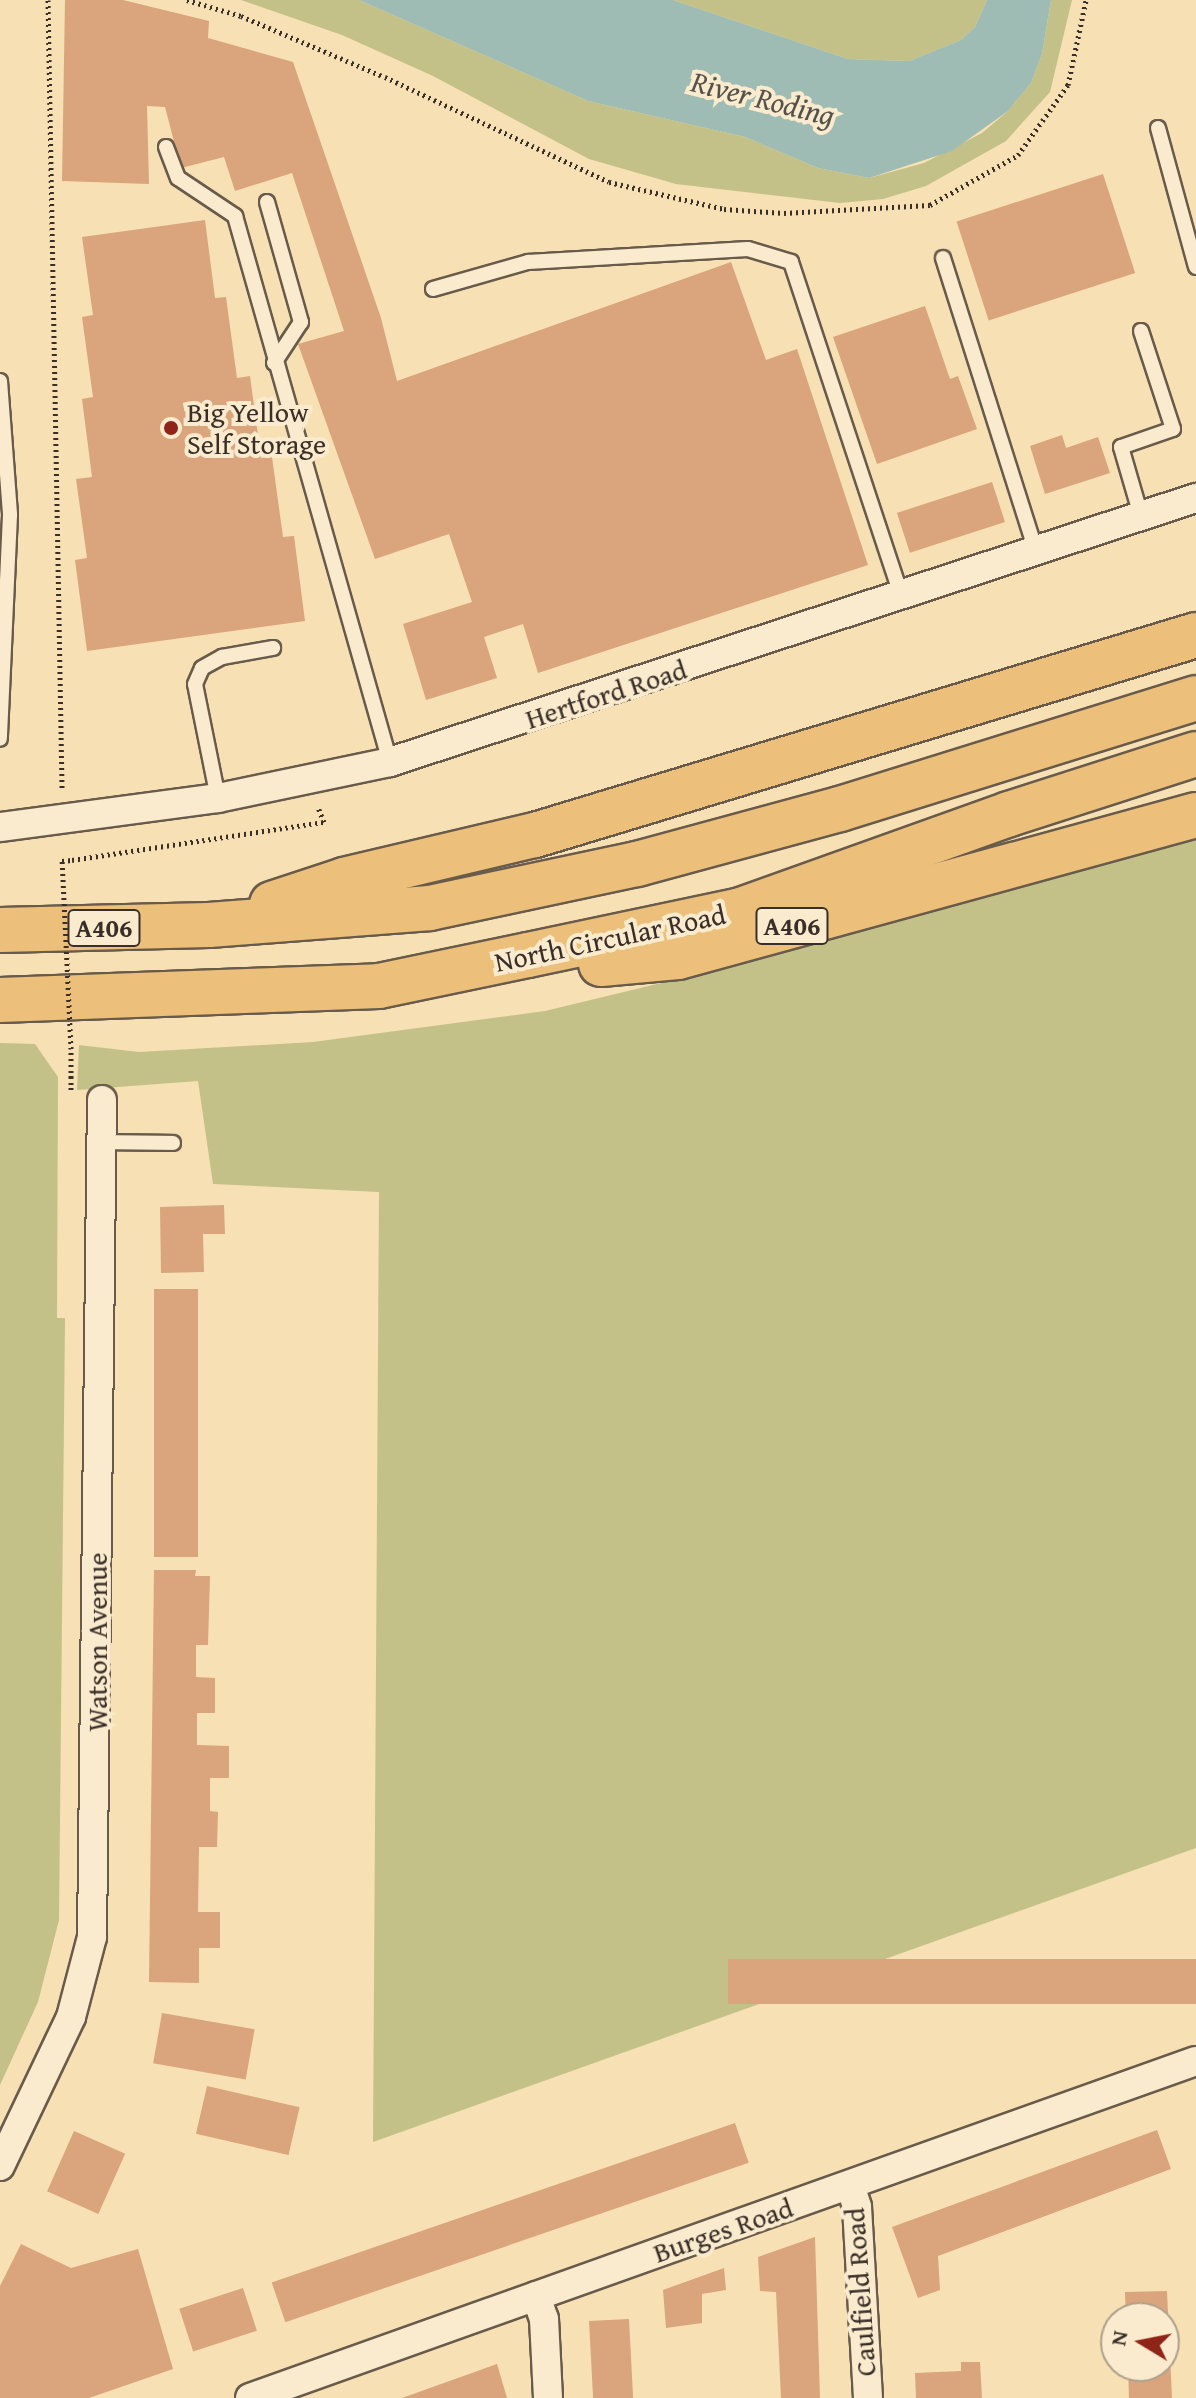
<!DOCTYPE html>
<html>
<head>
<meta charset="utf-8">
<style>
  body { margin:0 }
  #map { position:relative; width:1196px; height:2398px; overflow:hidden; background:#f7e0b3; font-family:"Gentium Book Plus",serif }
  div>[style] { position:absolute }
  .green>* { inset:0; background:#c3c188 }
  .water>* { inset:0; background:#9ebcb3 }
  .building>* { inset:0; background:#daa47d; transform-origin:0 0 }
  .path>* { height:5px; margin-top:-2.5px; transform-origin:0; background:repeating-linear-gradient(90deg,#3a2f28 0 2px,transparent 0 6px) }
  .roads { filter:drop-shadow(2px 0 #695b4b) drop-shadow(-2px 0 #695b4b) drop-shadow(0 2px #695b4b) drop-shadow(0 -2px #695b4b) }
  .lane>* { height:14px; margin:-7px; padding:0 7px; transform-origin:7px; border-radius:7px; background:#faebce }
  .street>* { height:28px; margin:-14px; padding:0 14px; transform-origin:14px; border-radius:14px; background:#faebce }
  .highway>* { height:44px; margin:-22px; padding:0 22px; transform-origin:22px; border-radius:22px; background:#ecc07a }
  .path-bridge>* { height:5px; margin-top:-2.5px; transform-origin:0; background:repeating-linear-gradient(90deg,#3a2f28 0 2px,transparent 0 6px) }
  .dots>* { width:22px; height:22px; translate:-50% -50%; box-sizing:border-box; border:4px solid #faebce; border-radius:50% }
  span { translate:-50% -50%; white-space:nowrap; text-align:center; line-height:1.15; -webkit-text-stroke:8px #faebce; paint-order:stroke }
  .shield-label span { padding:2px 6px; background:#faebce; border:2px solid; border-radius:6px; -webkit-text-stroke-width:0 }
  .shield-label { font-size:26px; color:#3a2f28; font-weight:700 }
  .poi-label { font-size:28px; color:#3a2f28 }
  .left { translate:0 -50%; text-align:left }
  .street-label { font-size:28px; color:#3a2f28 }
  .water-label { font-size:30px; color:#53524b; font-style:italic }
  .north { position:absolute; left:1100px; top:2302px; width:80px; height:80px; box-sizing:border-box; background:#faebce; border:2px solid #ada08c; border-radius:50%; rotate:280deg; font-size:22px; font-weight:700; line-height:32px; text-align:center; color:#3a2f28 }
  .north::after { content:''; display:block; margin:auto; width:28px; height:36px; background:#8f2418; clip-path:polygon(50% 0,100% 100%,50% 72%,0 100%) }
</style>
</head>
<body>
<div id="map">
  <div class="green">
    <i style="clip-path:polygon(241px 0,359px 0,588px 101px,745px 137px,818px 168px,869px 178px,924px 163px,982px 133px,1008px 111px,1031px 83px,1042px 54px,1051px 0,1072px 0,1050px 92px,1006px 141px,926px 186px,883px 199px,840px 203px,676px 184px,589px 159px,433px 76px,342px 35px)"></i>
    <i style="clip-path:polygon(673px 0,987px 0,975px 27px,961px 40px,909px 61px,848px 59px)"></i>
    <i style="clip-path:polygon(1196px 833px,1196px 1848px,373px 2142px,379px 1192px,213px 1184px,198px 1081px,77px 1090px,79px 1045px,139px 1052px,313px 1042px,545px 1011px,690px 976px)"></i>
    <i style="clip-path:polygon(0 1043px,35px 1044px,58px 1077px,57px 1318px,65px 1318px,59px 1920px,38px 2002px,0 2085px)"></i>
  </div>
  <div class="water">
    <i style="clip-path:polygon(359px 0,673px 0,848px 59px,909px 61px,961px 40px,975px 27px,987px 0,1051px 0,1042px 54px,1031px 83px,1008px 111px,952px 151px,869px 178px,818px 168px,745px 137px,588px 101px)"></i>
  </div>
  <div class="building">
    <i style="clip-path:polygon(65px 0,123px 0,209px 21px,208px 38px,293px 62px,381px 318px,397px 381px,731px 262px,766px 360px,797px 349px,868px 565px,538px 673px,523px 624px,484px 637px,497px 678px,426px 700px,403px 624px,472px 602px,449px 534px,375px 559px,298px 344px,344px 331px,292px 173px,235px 191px,224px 157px,181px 168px,165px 107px,147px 106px,149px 184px,62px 181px)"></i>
    <i style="left:1103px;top:174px;width:104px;height:154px;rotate:72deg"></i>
    <i style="clip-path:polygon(205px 220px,215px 298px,226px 297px,237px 378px,250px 376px,261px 458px,272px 457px,283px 537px,294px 536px,305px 621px,87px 651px,75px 560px,87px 558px,76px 479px,92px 477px,82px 399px,93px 397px,82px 317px,93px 315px,82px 237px)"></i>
    <i style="clip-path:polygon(925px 306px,950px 379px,958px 376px,977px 429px,877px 464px,833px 337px)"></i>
    <i style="clip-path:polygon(1062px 435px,1066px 448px,1098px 437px,1110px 473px,1045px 494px,1030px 446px)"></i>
    <i style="left:992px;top:482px;width:42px;height:100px;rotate:72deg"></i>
    <i style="clip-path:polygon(224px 1205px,225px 1234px,203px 1234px,204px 1272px,161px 1273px,160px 1207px)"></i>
    <i style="left:154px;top:1289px;width:44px;height:268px"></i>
    <i style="clip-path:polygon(154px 1570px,196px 1570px,195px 1576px,210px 1576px,208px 1645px,196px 1645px,196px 1677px,215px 1678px,215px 1713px,197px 1713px,197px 1745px,229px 1746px,229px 1778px,210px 1778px,210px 1811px,218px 1812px,217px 1847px,199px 1847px,198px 1912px,220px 1912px,220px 1948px,199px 1948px,199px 1983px,149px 1982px)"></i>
    <i style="left:1196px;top:1959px;width:45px;height:468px;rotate:90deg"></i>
    <i style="left:162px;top:2013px;width:94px;height:51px;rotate:10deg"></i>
    <i style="left:207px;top:2086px;width:95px;height:49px;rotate:13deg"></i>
    <i style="left:735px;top:2123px;width:42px;height:490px;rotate:71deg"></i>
    <i style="clip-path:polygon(1157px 2130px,1171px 2169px,938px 2256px,940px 2290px,918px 2298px,892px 2227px)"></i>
    <i style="left:74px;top:2131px;width:56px;height:66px;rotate:24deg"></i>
    <i style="clip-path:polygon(815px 2237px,820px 2398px,781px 2398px,776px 2292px,760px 2291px,758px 2257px)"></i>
    <i style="clip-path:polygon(21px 2244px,71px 2268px,138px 2249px,173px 2369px,89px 2398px,0 2398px,0 2286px)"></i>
    <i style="clip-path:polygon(724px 2268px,726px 2290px,702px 2294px,702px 2323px,666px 2328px,663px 2290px)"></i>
    <i style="left:243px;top:2288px;width:45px;height:67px;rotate:72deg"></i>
    <i style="clip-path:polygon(1167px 2291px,1172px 2398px,1129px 2398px,1128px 2366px,1164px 2366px,1164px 2318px,1126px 2318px,1125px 2292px)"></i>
    <i style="left:629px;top:2319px;width:79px;height:40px;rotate:87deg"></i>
    <i style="clip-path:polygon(961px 2362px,980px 2362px,982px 2398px,916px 2398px,915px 2373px,961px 2371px)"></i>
    <i style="clip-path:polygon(497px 2364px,507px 2398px,402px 2398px)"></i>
  </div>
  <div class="path">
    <i style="left:48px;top:0;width:790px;rotate:88.98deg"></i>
    <i style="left:187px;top:0;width:56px;rotate:16.5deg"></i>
    <i style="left:241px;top:16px;width:156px;rotate:23deg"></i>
    <i style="left:385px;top:77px;width:247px;rotate:25.1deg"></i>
    <i style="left:609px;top:182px;width:118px;rotate:13.2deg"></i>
    <i style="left:724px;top:209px;width:60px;rotate:3.8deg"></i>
    <i style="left:784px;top:213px;width:146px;rotate:-3.1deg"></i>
    <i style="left:930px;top:205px;width:101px;rotate:-29.6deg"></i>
    <i style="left:1018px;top:155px;width:86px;rotate:-54.5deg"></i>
    <i style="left:1068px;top:85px;width:87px;rotate:-78deg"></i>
    <i style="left:72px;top:860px;width:255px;rotate:-8.6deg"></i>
    <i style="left:324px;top:822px;width:16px;rotate:-112deg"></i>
    <i style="left:71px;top:1090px;width:41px;rotate:-90deg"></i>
  </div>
  <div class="roads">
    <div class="lane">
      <i style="left:1158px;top:128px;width:144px;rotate:74.7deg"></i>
      <i style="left:166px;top:147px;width:33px;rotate:69deg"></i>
      <i style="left:178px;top:178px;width:69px;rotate:33.7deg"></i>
      <i style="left:235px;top:216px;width:568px;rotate:74.15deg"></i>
      <i style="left:267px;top:202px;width:125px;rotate:74.2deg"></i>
      <i style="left:301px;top:322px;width:49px;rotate:123.4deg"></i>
      <i style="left:943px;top:258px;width:308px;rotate:72.4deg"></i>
      <i style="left:433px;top:289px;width:99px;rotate:-15.9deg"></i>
      <i style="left:528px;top:262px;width:220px;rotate:-3.4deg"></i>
      <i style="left:748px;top:249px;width:45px;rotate:16.8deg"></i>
      <i style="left:791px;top:262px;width:351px;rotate:71.7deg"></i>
      <i style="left:1141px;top:331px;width:103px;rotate:71.9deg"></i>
      <i style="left:1173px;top:429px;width:55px;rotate:160.9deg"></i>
      <i style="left:1121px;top:447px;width:72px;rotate:73.8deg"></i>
      <i style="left:0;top:381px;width:134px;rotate:85.7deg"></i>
      <i style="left:10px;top:515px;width:224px;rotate:92.6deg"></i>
      <i style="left:218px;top:798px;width:116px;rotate:-101.4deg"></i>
      <i style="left:195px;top:684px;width:17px;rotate:-66deg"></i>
      <i style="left:202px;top:668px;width:23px;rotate:-29deg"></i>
      <i style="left:222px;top:657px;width:52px;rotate:-10deg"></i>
      <i style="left:102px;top:1142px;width:71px;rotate:0.8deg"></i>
    </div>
    <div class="street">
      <i style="left:0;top:827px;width:220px;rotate:-7.6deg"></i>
      <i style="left:218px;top:798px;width:176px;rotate:-11.8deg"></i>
      <i style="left:390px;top:762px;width:848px;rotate:-18.14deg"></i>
      <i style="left:0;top:2166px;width:165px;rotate:-64.5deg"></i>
      <i style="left:71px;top:2017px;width:83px;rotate:-75.3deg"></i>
      <i style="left:92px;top:1937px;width:837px;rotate:-89.32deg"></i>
      <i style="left:850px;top:2185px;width:23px;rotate:72deg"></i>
      <i style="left:857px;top:2207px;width:191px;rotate:86.7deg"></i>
      <i style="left:536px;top:2296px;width:24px;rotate:71deg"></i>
      <i style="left:544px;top:2319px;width:79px;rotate:87.1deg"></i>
      <i style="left:250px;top:2398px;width:1004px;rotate:-19.61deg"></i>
    </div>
    <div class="highway">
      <i style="left:272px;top:904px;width:76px;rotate:-18.4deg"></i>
      <i style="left:344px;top:880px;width:196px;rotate:-13.3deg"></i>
      <i style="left:535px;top:835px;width:691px;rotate:-16.83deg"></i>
      <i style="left:0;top:930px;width:209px;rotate:-1.4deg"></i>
      <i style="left:209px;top:925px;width:222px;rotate:-4.4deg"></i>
      <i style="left:430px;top:908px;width:212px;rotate:-12deg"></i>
      <i style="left:637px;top:864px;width:210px;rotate:-15.2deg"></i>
      <i style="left:840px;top:809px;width:373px;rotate:-17.3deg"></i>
      <i style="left:601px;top:964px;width:77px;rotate:-5.2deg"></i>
      <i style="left:678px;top:957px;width:537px;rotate:-15.33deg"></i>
      <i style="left:0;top:1000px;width:379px;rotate:-2.1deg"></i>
      <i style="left:379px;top:986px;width:152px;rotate:-11.8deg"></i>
      <i style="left:528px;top:955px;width:218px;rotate:-11.9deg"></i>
      <i style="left:741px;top:910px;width:285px;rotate:-19.7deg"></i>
      <i style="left:1009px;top:814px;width:196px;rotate:-17.8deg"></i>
    </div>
  </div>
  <div class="path-bridge">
    <i style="left:71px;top:1049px;width:188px;rotate:-92.7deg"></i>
    <i style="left:62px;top:861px;width:10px;rotate:-6deg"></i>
  </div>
  <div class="dots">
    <i style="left:171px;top:428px;background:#8f2418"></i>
  </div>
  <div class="shield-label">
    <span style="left:792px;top:926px">A406</span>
    <span style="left:104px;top:928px">A406</span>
  </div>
  <div class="poi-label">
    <span class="left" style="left:187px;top:428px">Big Yellow<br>Self Storage</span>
  </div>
  <div class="street-label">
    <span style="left:606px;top:694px;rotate:-18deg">Hertford Road</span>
    <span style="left:610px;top:938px;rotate:-12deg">North Circular Road</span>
    <span style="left:97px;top:1642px;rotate:-90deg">Watson Avenue</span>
    <span style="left:723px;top:2230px;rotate:-19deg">Burges Road</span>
    <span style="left:860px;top:2292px;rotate:-94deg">Caulfield Road</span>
  </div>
  <div class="water-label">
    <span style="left:763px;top:98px;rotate:14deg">River Roding</span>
  </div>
  <div class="north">N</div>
</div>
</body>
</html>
